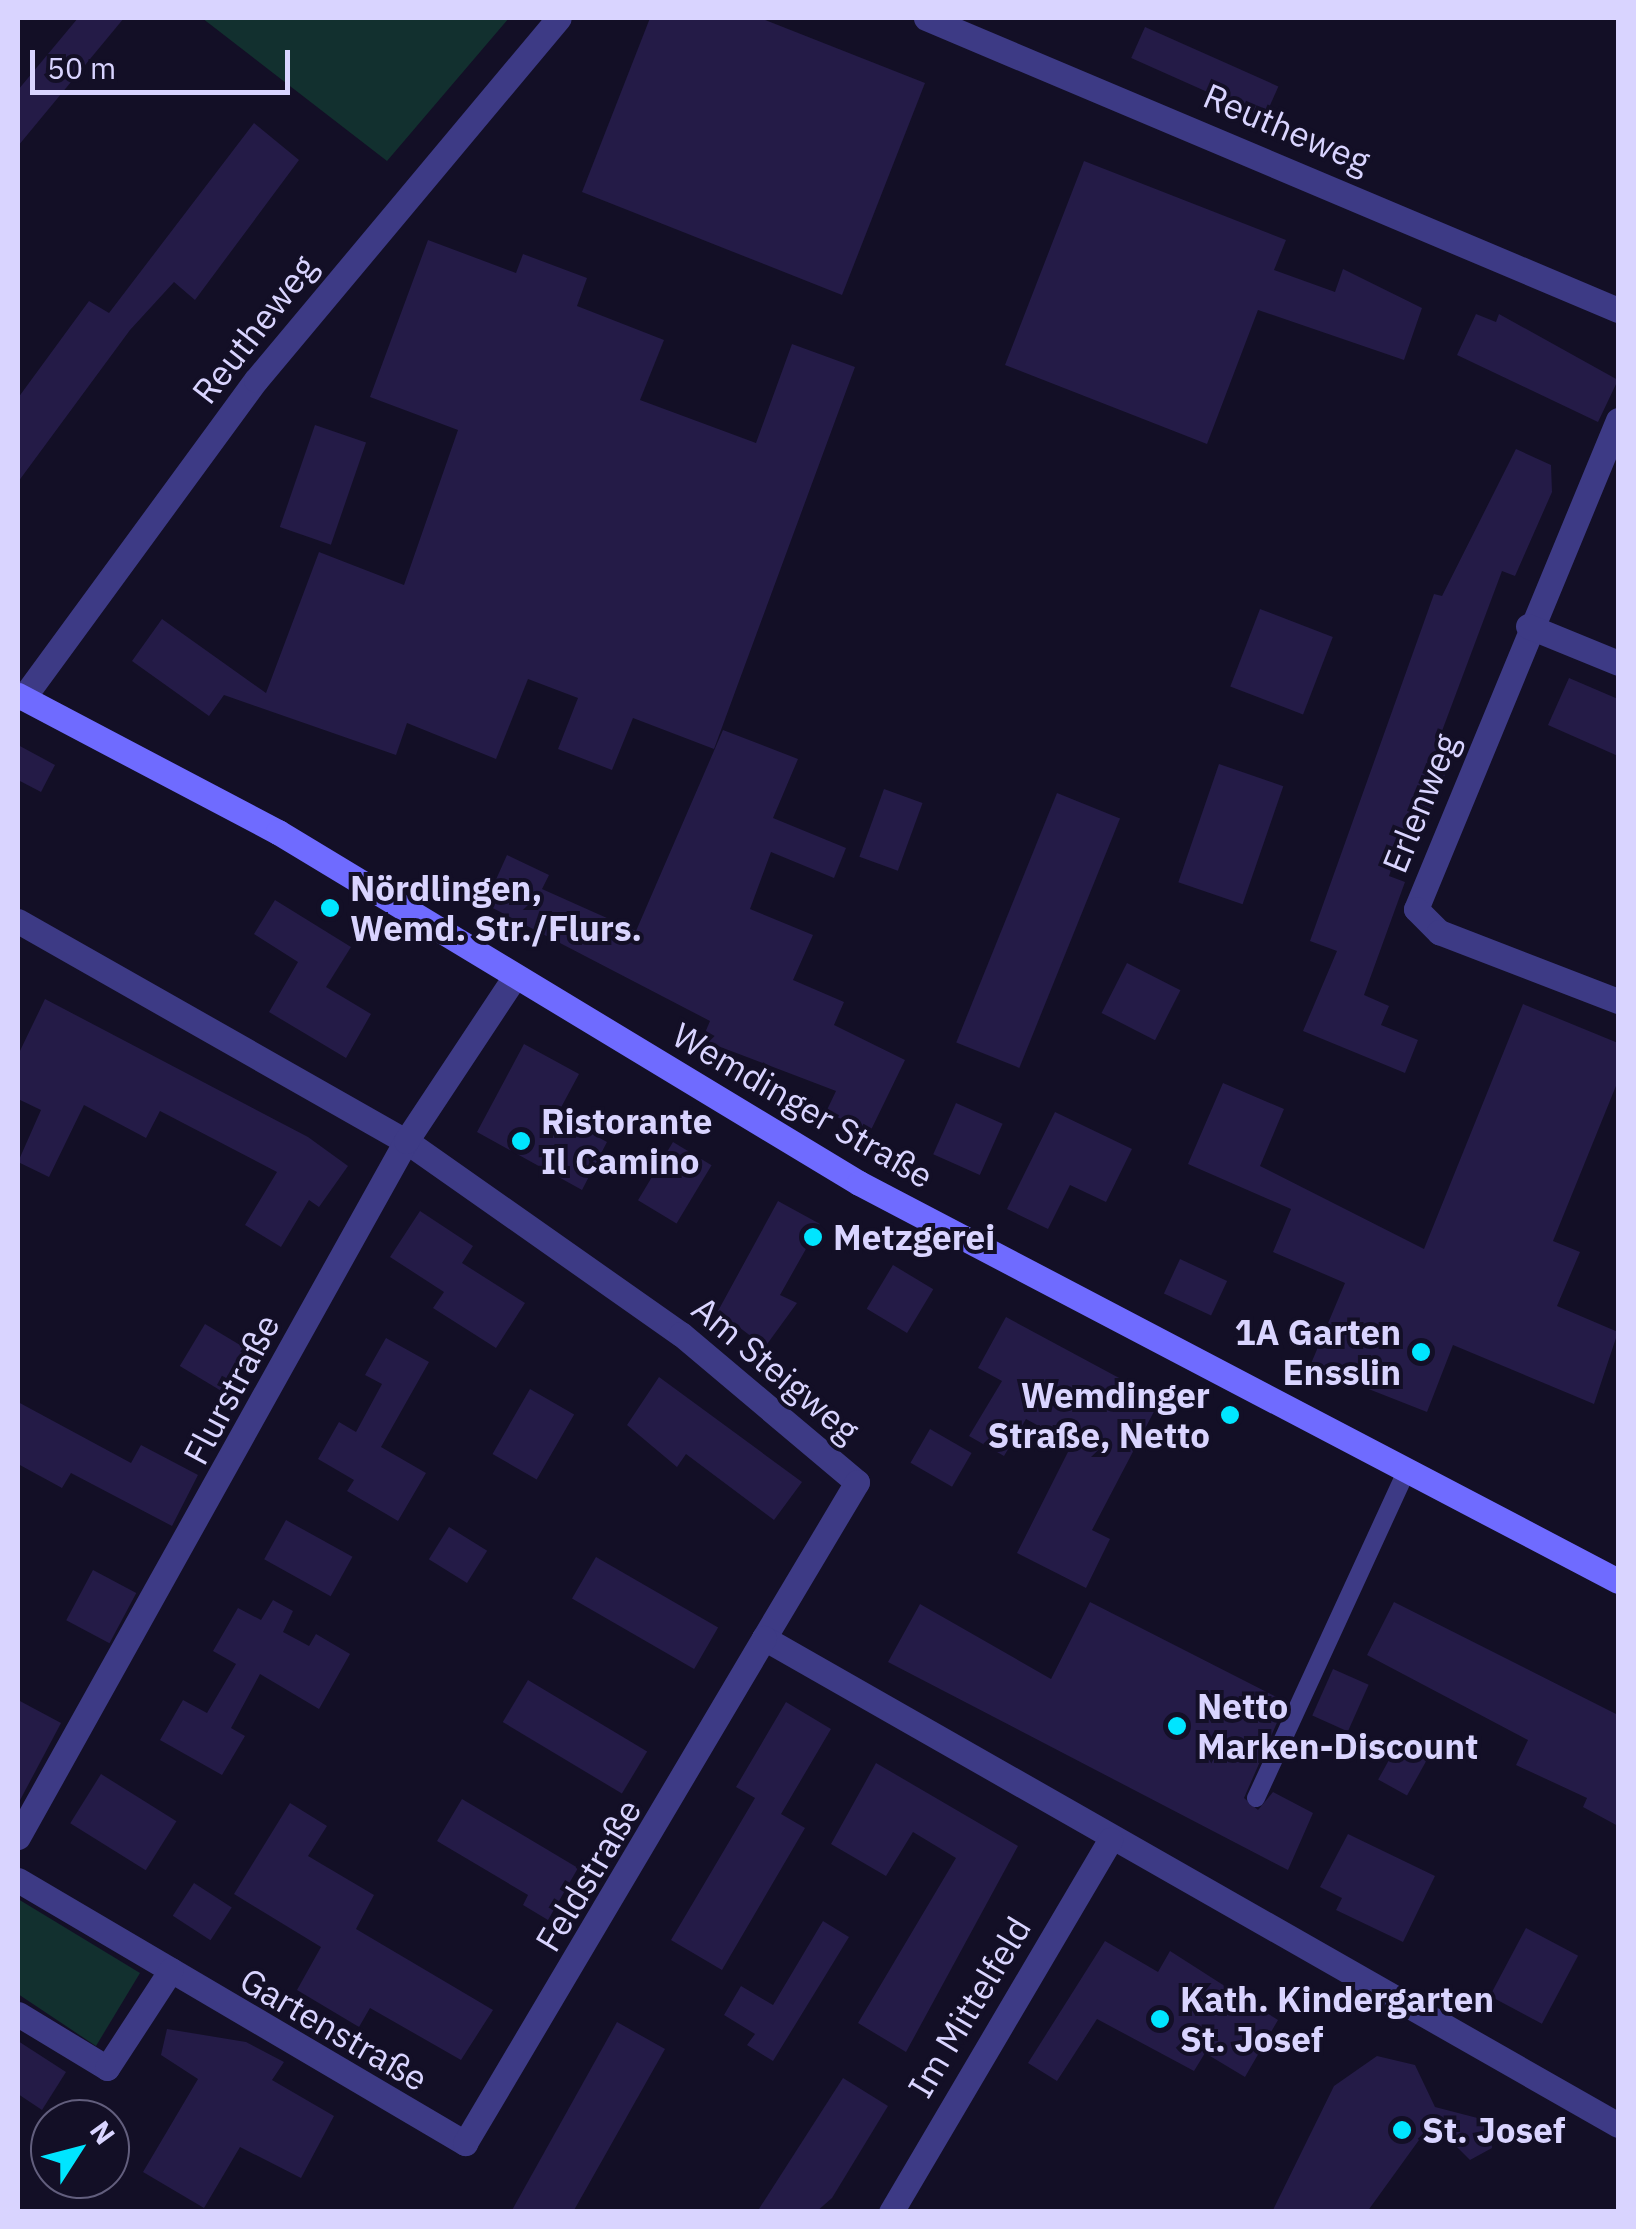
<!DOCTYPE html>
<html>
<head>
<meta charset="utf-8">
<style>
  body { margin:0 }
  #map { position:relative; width:1636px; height:2229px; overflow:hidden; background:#130f26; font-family:"IBM Plex Sans",sans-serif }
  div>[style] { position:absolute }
  .green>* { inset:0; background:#12302f }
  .building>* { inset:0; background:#241b47; transform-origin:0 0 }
  .lane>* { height:18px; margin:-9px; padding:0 9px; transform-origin:9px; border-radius:9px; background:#3d3a85 }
  .street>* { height:25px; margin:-12.5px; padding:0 12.5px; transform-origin:12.5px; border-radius:12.5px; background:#3d3a85 }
  .secondary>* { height:25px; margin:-12.5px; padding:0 12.5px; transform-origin:12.5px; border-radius:12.5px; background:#6f6bff }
  .dots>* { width:28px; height:28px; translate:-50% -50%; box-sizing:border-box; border:5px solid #130f26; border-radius:50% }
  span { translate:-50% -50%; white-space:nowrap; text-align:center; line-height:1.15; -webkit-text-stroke:8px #130f26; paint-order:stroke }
  .street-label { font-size:35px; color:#d9d4ff }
  .poi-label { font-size:35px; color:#d9d4ff; font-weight:700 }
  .left { translate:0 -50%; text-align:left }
  .right { translate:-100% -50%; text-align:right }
  .frame { position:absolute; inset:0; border:20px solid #d9d4ff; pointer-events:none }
  .north { position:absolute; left:30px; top:2099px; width:100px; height:100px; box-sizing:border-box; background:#130f26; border:2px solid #625e7d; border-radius:50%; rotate:54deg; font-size:28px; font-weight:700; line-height:40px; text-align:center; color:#d9d4ff }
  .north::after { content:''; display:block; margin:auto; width:35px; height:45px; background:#00e5ff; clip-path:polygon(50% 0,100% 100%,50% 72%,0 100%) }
  .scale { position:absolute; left:30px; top:50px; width:260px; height:45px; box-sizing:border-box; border:5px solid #d9d4ff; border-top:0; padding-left:12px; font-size:30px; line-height:35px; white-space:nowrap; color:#d9d4ff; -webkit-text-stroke:8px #130f26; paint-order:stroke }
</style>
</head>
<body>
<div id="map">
  <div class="green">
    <i style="clip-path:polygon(202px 18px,509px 18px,387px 161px)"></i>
    <i style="clip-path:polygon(18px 1899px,140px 1973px,96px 2046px,18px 1994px)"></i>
  </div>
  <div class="building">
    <i style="clip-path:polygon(78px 18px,124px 18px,18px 146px,18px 90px)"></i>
    <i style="clip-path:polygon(650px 18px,760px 18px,925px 83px,842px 295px,582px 192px)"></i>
    <i style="left:1145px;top:27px;width:146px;height:34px;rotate:24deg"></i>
    <i style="clip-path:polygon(254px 123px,299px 160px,195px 300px,174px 282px,130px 330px,18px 482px,18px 398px,89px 301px,109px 313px)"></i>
    <i style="clip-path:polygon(1084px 161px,1286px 240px,1274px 270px,1335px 292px,1343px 269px,1422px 308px,1404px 360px,1258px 310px,1207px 444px,1005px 365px)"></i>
    <i style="clip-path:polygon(428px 240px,516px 273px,523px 254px,587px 278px,577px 306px,664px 340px,640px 400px,756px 443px,792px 344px,855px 367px,714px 749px,633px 718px,612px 770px,558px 749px,578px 698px,528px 679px,496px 759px,407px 723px,396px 755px,224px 695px,209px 716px,132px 661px,162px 619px,266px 693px,319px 552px,404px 585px,458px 430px,370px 397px)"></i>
    <i style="clip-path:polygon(1476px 314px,1496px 322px,1499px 314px,1618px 380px,1598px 422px,1457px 355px)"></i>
    <i style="left:315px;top:425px;width:54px;height:108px;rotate:19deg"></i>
    <i style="clip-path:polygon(1516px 449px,1551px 465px,1552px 492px,1515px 576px,1502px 571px,1439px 739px,1456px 744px,1426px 827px,1408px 821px,1389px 876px,1405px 882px,1364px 995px,1389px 1006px,1381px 1025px,1418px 1040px,1405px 1073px,1303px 1031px,1337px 951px,1310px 941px,1434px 594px,1442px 596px)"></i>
    <i style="left:1260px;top:609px;width:78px;height:83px;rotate:21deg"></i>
    <i style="clip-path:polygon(1569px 678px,1618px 699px,1618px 756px,1548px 725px)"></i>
    <i style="clip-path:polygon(723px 730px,798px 759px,773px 818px,846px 848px,834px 878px,771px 852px,750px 909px,813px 935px,793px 980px,844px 1002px,834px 1025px,905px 1060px,870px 1132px,826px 1112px,836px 1091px,702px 1040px,710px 1021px,485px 904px,507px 855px,549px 875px,542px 889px,636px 931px)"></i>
    <i style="clip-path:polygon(18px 745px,55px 765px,41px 792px,18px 780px)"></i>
    <i style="left:1219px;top:764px;width:68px;height:125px;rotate:19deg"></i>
    <i style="left:884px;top:789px;width:41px;height:72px;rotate:20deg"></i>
    <i style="left:1057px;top:793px;width:68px;height:269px;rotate:22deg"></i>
    <i style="clip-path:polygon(275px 900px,351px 947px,326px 987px,371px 1014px,346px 1058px,269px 1012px,298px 962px,254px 934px)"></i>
    <i style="left:1127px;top:963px;width:60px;height:56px;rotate:27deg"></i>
    <i style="clip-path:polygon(45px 999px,308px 1137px,348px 1166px,319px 1207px,309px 1200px,281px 1247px,245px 1225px,277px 1172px,160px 1111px,146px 1138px,84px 1105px,49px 1177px,18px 1162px,41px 1110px,18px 1099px,18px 1055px)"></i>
    <i style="clip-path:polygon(1523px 1004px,1618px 1043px,1618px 1081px,1553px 1241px,1580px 1252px,1557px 1306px,1618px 1332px,1594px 1404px,1453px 1345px,1427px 1412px,1310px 1366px,1345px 1283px,1273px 1252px,1291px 1209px,1188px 1164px,1223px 1083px,1284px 1109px,1260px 1166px,1424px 1249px)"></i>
    <i style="clip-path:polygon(524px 1044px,579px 1074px,557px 1115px,607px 1142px,582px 1190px,477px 1132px)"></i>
    <i style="left:956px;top:1103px;width:51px;height:56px;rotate:24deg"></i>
    <i style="clip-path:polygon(1055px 1112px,1132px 1149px,1106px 1202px,1070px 1185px,1048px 1229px,1007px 1209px)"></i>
    <i style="left:673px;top:1142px;width:45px;height:68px;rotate:31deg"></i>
    <i style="clip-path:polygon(778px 1201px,820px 1224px,780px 1295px,797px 1303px,765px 1347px,718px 1311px)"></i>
    <i style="clip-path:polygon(420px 1211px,473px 1246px,462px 1263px,525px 1303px,496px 1348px,433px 1308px,444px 1292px,390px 1257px)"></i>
    <i style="left:1180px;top:1259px;width:52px;height:38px;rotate:25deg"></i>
    <i style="left:893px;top:1265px;width:47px;height:51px;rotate:31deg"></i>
    <i style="clip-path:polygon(1006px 1317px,1160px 1400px,1092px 1530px,1110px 1539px,1086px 1588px,1017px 1553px,1072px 1444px,1026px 1419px,1004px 1456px,969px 1436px,1002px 1381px,978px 1368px)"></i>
    <i style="left:205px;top:1324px;width:52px;height:49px;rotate:31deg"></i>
    <i style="clip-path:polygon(386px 1338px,429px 1362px,381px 1447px,426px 1473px,398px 1521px,347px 1491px,354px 1480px,318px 1459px,339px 1422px,356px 1432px,382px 1384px,365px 1375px)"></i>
    <i style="clip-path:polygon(659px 1377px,802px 1482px,774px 1520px,686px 1454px,677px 1467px,627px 1425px)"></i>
    <i style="left:530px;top:1389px;width:51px;height:75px;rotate:30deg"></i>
    <i style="clip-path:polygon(18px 1402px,131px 1463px,141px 1445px,198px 1475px,172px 1526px,71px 1473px,62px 1488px,18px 1464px)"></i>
    <i style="left:930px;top:1429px;width:48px;height:39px;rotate:30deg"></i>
    <i style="left:286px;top:1520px;width:76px;height:45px;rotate:29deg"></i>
    <i style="left:449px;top:1527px;width:45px;height:38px;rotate:32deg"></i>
    <i style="left:596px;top:1557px;width:141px;height:48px;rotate:30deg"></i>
    <i style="left:93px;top:1570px;width:49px;height:57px;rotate:28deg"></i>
    <i style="clip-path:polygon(273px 1600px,293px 1611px,283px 1632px,309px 1646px,316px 1634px,350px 1654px,319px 1709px,260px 1674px,231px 1728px,245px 1736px,222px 1775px,160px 1740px,183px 1700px,207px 1713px,236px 1664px,213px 1651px,238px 1608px,261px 1620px)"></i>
    <i style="clip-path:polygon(1090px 1602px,1286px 1702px,1244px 1798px,1258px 1810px,1273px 1792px,1313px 1813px,1288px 1870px,888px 1662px,920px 1604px,1051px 1679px)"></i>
    <i style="clip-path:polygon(1394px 1602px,1618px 1715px,1618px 1826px,1583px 1807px,1587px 1798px,1516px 1765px,1528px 1740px,1367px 1655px)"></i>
    <i style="left:1333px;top:1669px;width:39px;height:51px;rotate:24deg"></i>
    <i style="left:528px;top:1680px;width:139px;height:49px;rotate:31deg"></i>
    <i style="clip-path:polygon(18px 1700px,61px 1723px,18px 1804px)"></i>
    <i style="clip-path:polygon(786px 1702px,831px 1729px,781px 1814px,805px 1828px,722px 1970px,671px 1940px,755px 1798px,736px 1787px)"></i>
    <i style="left:1399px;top:1742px;width:33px;height:43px;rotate:29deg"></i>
    <i style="clip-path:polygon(876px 1763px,1018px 1846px,906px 2052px,858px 2023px,956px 1858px,913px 1832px,886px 1876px,831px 1844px)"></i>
    <i style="left:101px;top:1774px;width:89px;height:58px;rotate:32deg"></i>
    <i style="clip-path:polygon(462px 1799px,578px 1868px,548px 1920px,523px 1905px,528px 1895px,437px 1841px)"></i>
    <i style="clip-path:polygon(290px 1803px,327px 1826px,308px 1856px,374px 1895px,356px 1929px,493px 2010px,461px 2060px,370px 2008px,359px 2027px,297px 1990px,321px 1947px,234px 1894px)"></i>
    <i style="clip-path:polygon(1348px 1834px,1435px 1876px,1403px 1942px,1336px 1910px,1342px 1898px,1320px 1887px)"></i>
    <i style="left:194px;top:1883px;width:45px;height:39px;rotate:33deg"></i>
    <i style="clip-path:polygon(823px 1921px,849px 1937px,773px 2061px,747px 2045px,755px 2034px,724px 2015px,741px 1986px,773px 2005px)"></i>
    <i style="left:1526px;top:1928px;width:59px;height:77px;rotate:28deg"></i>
    <i style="clip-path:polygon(1105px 1941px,1158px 1972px,1170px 1951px,1278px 2020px,1245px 2077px,1205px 2053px,1194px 2071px,1097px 2019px,1057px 2081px,1028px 2063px)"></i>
    <i style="clip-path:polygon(617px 2022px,665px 2049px,573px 2212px,511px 2212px)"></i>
    <i style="clip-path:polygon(167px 2029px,246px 2042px,284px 2062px,272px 2080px,334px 2116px,301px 2178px,240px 2147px,204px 2208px,143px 2172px,198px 2079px,161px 2055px)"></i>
    <i style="clip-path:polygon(18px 2041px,66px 2072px,42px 2110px,18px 2094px)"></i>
    <i style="clip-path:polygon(1377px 2056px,1415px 2065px,1435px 2107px,1489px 2121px,1492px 2148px,1470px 2160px,1432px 2122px,1367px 2212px,1272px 2212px,1334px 2086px)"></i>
    <i style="clip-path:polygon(843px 2078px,888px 2106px,832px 2198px,816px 2212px,757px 2212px)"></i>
  </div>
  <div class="lane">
    <i style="left:1256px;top:1798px;width:361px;rotate:-65.3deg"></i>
  </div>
  <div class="street">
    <i style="left:926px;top:18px;width:751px;rotate:22.88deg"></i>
    <i style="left:1618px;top:420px;width:529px;rotate:112.44deg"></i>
    <i style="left:1416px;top:909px;width:33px;rotate:45deg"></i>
    <i style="left:1439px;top:932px;width:192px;rotate:21.1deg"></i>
    <i style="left:1528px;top:626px;width:97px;rotate:22.3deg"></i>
    <i style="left:23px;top:698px;width:394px;rotate:-53.8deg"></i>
    <i style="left:256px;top:380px;width:472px;rotate:-50.1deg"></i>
    <i style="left:18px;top:921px;width:446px;rotate:29.6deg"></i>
    <i style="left:406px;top:1141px;width:336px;rotate:35.1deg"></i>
    <i style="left:681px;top:1334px;width:230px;rotate:40.1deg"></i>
    <i style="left:857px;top:1482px;width:182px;rotate:120.8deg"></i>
    <i style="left:764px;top:1638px;width:983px;rotate:29.69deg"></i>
    <i style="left:18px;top:1837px;width:797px;rotate:-60.86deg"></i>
    <i style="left:406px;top:1141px;width:196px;rotate:-56.5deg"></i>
    <i style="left:18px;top:1880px;width:519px;rotate:30.47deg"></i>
    <i style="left:465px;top:2143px;width:587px;rotate:-59.37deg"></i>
    <i style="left:18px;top:2014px;width:104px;rotate:31.2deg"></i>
    <i style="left:107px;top:2068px;width:117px;rotate:-56.9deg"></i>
    <i style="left:891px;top:2212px;width:432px;rotate:-59.5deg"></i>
  </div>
  <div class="secondary">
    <i style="left:18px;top:695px;width:294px;rotate:27.8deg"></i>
    <i style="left:278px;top:832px;width:679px;rotate:31.14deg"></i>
    <i style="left:859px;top:1183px;width:857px;rotate:27.67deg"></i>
  </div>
  <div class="dots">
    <i style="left:330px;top:908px;background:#00e5ff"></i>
    <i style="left:521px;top:1141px;background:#00e5ff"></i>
    <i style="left:813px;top:1237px;background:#00e5ff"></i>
    <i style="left:1421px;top:1352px;background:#00e5ff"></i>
    <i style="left:1230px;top:1415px;background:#00e5ff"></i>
    <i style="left:1177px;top:1726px;background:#00e5ff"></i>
    <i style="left:1160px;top:2019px;background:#00e5ff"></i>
    <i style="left:1402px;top:2130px;background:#00e5ff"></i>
  </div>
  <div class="street-label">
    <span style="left:1287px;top:128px;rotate:23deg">Reutheweg</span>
    <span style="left:254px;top:329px;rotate:-52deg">Reutheweg</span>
    <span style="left:1420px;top:803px;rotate:-68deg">Erlenweg</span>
    <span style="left:803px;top:1105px;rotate:30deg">Wemdinger Straße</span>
    <span style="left:776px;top:1369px;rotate:40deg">Am Steigweg</span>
    <span style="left:231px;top:1389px;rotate:-62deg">Flurstraße</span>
    <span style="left:588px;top:1875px;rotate:-59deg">Feldstraße</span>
    <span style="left:969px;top:2007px;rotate:-59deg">Im Mittelfeld</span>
    <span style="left:334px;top:2029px;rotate:30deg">Gartenstraße</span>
  </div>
  <div class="poi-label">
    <span class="left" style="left:350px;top:908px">Nördlingen,<br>Wemd. Str./Flurs.</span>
    <span class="left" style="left:541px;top:1141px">Ristorante<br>Il Camino</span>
    <span class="left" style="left:833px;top:1237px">Metzgerei</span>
    <span class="right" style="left:1401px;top:1352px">1A Garten<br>Ensslin</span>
    <span class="right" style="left:1210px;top:1415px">Wemdinger<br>Straße, Netto</span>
    <span class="left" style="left:1197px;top:1726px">Netto<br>Marken-Discount</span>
    <span class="left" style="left:1180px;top:2019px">Kath. Kindergarten<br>St. Josef</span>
    <span class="left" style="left:1422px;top:2130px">St. Josef</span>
  </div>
  <div class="frame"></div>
  <div class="north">N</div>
  <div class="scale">50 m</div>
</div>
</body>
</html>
